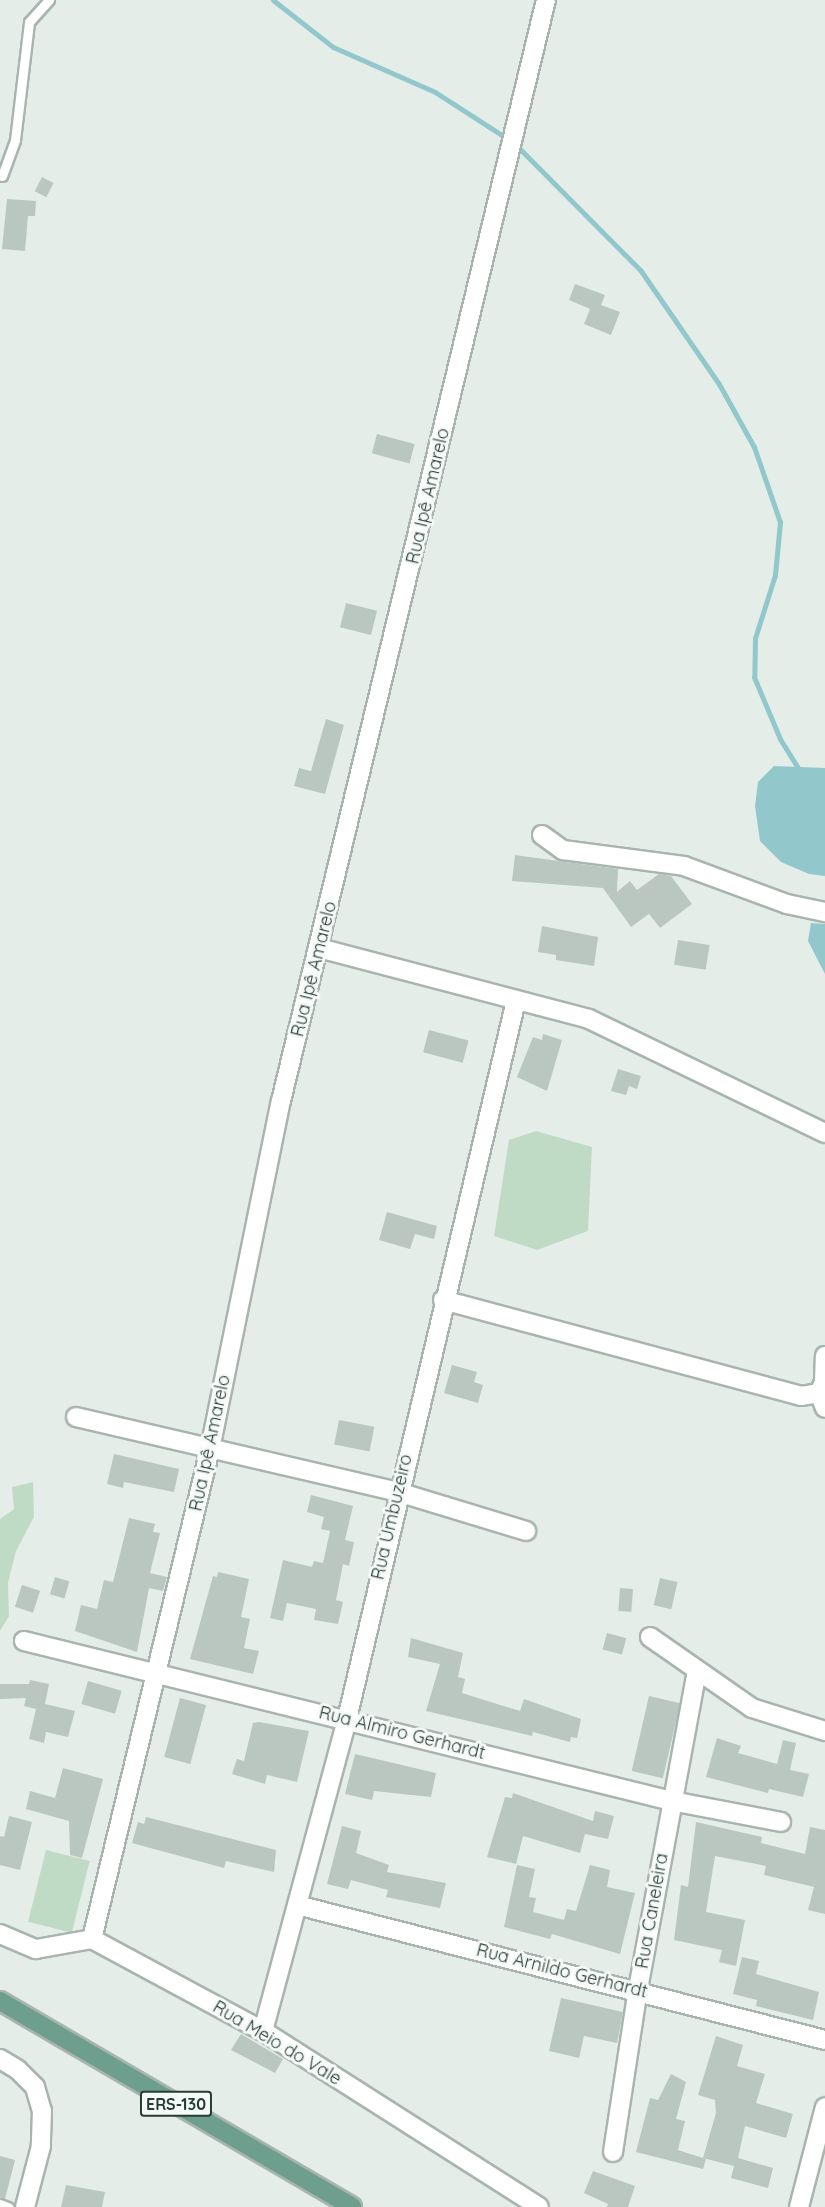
<!DOCTYPE html>
<html>
<head>
<meta charset="utf-8">
<style>
  body { margin:0 }
  #map { position:relative; width:825px; height:2207px; overflow:hidden; background:#e5ede8; font-family:Quicksand,sans-serif }
  div>[style] { position:absolute }
  .green>* { inset:0; background:#c0dbc5; transform-origin:0 0 }
  .water>* { inset:0; background:#92c7cc }
  .stream>* { height:5px; margin:-2.5px; padding:0 2.5px; transform-origin:2.5px; border-radius:2.5px; background:#92c7cc }
  .building>* { inset:0; background:#bac7c1; transform-origin:0 0 }
  .roads { filter:drop-shadow(2px 0 #a8b5af) drop-shadow(-2px 0 #a8b5af) drop-shadow(0 2px #a8b5af) drop-shadow(0 -2px #a8b5af) }
  .service>* { height:9px; margin:-4.5px; padding:0 4.5px; transform-origin:4.5px; border-radius:4.5px; background:#fff }
  .minor>* { height:18px; margin:-9px; padding:0 9px; transform-origin:9px; border-radius:9px; background:#fff }
  .secondary>* { height:18px; margin:-9px; padding:0 9px; transform-origin:9px; border-radius:9px; background:#fff }
  .primary>* { height:18px; margin:-9px; padding:0 9px; transform-origin:9px; border-radius:9px; background:#6e9e8e }
  span { translate:-50% -50%; white-space:nowrap; text-align:center; line-height:1.15; -webkit-text-stroke:6px #f5f9f7; paint-order:stroke }
  .shield-label span { padding:2px 4px; background:#f5f9f7; border:2px solid; border-radius:4px; -webkit-text-stroke-width:0 }
  .shield-label { font-size:16px; color:#263d35; font-weight:700 }
  .street-label { font-size:18px; color:#263d35 }
</style>
</head>
<body>
<div id="map">
  <div class="green">
    <i style="clip-path:polygon(536px 1131px,592px 1147px,588px 1231px,537px 1250px,494px 1236px,509px 1140px)"></i>
    <i style="clip-path:polygon(33px 1482px,34px 1517px,16px 1551px,8px 1583px,9px 1616px,0 1631px,0 1519px,14px 1509px,12px 1487px)"></i>
    <i style="left:46px;top:1850px;width:45px;height:74px;rotate:14deg"></i>
  </div>
  <div class="water">
    <i style="clip-path:polygon(774px 766px,825px 768px,825px 876px,809px 874px,781px 862px,760px 841px,755px 806px,758px 782px)"></i>
    <i style="clip-path:polygon(811px 923px,825px 924px,825px 974px,808px 941px)"></i>
  </div>
  <div class="stream">
    <i style="left:273px;top:0;width:76px;rotate:38.1deg"></i>
    <i style="left:333px;top:47px;width:111px;rotate:23.8deg"></i>
    <i style="left:435px;top:92px;width:87px;rotate:32.8deg"></i>
    <i style="left:516px;top:145px;width:177px;rotate:45.2deg"></i>
    <i style="left:641px;top:271px;width:137px;rotate:55.4deg"></i>
    <i style="left:719px;top:384px;width:72px;rotate:60.9deg"></i>
    <i style="left:754px;top:447px;width:79px;rotate:70.9deg"></i>
    <i style="left:780px;top:522px;width:53px;rotate:95.4deg"></i>
    <i style="left:775px;top:575px;width:66px;rotate:107.6deg"></i>
    <i style="left:755px;top:638px;width:39px;rotate:91deg"></i>
    <i style="left:754px;top:677px;width:67px;rotate:67.2deg"></i>
    <i style="left:780px;top:739px;width:39px;rotate:58deg"></i>
  </div>
  <div class="building">
    <i style="left:42px;top:177px;width:13px;height:16px;rotate:27deg"></i>
    <i style="clip-path:polygon(7px 199px,36px 201px,35px 216px,28px 216px,25px 251px,2px 249px)"></i>
    <i style="clip-path:polygon(575px 284px,605px 295px,601px 305px,620px 312px,611px 335px,584px 324px,590px 309px,569px 300px)"></i>
    <i style="left:377px;top:434px;width:39px;height:20px;rotate:15deg"></i>
    <i style="left:346px;top:603px;width:32px;height:25px;rotate:14deg"></i>
    <i style="clip-path:polygon(326px 719px,344px 725px,325px 794px,294px 786px,299px 768px,311px 771px)"></i>
    <i style="clip-path:polygon(515px 855px,618px 869px,617px 892px,630px 881px,637px 890px,659px 874px,671px 876px,692px 904px,660px 928px,649px 914px,631px 927px,603px 888px,512px 881px)"></i>
    <i style="clip-path:polygon(542px 926px,598px 937px,594px 966px,556px 960px,556px 955px,538px 952px)"></i>
    <i style="left:678px;top:940px;width:32px;height:25px;rotate:9deg"></i>
    <i style="left:429px;top:1030px;width:41px;height:23px;rotate:15deg"></i>
    <i style="clip-path:polygon(543px 1034px,562px 1040px,547px 1091px,517px 1077px,533px 1037px,542px 1040px)"></i>
    <i style="clip-path:polygon(618px 1069px,641px 1076px,637px 1089px,629px 1086px,626px 1095px,611px 1091px)"></i>
    <i style="clip-path:polygon(387px 1212px,437px 1226px,434px 1239px,415px 1234px,410px 1249px,379px 1240px)"></i>
    <i style="clip-path:polygon(452px 1365px,477px 1372px,474px 1382px,483px 1385px,478px 1403px,444px 1393px)"></i>
    <i style="left:339px;top:1420px;width:36px;height:25px;rotate:11deg"></i>
    <i style="clip-path:polygon(114px 1454px,179px 1469px,174px 1492px,124px 1482px,123px 1488px,107px 1484px)"></i>
    <i style="clip-path:polygon(311px 1495px,353px 1506px,345px 1540px,354px 1542px,349px 1566px,343px 1564px,336px 1600px,343px 1602px,338px 1624px,314px 1620px,316px 1609px,287px 1603px,283px 1621px,270px 1618px,283px 1560px,312px 1567px,314px 1561px,323px 1563px,330px 1531px,321px 1529px,324px 1517px,307px 1512px)"></i>
    <i style="clip-path:polygon(129px 1518px,155px 1524px,153px 1532px,160px 1533px,150px 1573px,167px 1577px,163px 1591px,149px 1588px,137px 1652px,75px 1631px,81px 1605px,97px 1609px,104px 1580px,113px 1582px)"></i>
    <i style="clip-path:polygon(218px 1572px,249px 1579px,241px 1617px,250px 1619px,244px 1648px,259px 1651px,253px 1674px,190px 1659px,213px 1576px,217px 1577px)"></i>
    <i style="left:55px;top:1577px;width:15px;height:18px;rotate:16deg"></i>
    <i style="left:660px;top:1578px;width:18px;height:28px;rotate:13deg"></i>
    <i style="left:22px;top:1585px;width:19px;height:23px;rotate:18deg"></i>
    <i style="left:620px;top:1588px;width:13px;height:23px;rotate:4deg"></i>
    <i style="left:607px;top:1633px;width:20px;height:17px;rotate:15deg"></i>
    <i style="clip-path:polygon(411px 1638px,463px 1653px,458px 1677px,465px 1679px,462px 1693px,520px 1711px,524px 1699px,581px 1719px,577px 1738px,571px 1737px,570px 1742px,533px 1732px,532px 1736px,426px 1711px,440px 1664px,408px 1657px)"></i>
    <i style="clip-path:polygon(30px 1680px,49px 1684px,45px 1704px,75px 1711px,68px 1737px,46px 1732px,44px 1743px,29px 1739px,36px 1709px,24px 1706px,26px 1698px,0 1699px,0 1684px,29px 1684px)"></i>
    <i style="left:88px;top:1681px;width:35px;height:24px;rotate:16deg"></i>
    <i style="left:649px;top:1696px;width:32px;height:77px;rotate:13deg"></i>
    <i style="left:180px;top:1698px;width:27px;height:61px;rotate:15deg"></i>
    <i style="clip-path:polygon(259px 1722px,309px 1731px,297px 1782px,267px 1775px,265px 1784px,232px 1774px,237px 1759px,244px 1761px,253px 1723px)"></i>
    <i style="clip-path:polygon(717px 1738px,741px 1746px,738px 1753px,777px 1764px,783px 1740px,796px 1743px,790px 1770px,809px 1774px,803px 1797px,769px 1789px,768px 1793px,706px 1777px)"></i>
    <i style="clip-path:polygon(355px 1754px,436px 1773px,431px 1797px,374px 1791px,372px 1800px,345px 1794px)"></i>
    <i style="clip-path:polygon(63px 1768px,103px 1779px,82px 1858px,70px 1855px,69px 1821px,26px 1809px,30px 1791px,55px 1798px)"></i>
    <i style="clip-path:polygon(513px 1793px,593px 1821px,595px 1811px,614px 1816px,608px 1839px,585px 1834px,580px 1853px,523px 1836px,516px 1864px,487px 1857px,505px 1797px,512px 1798px)"></i>
    <i style="clip-path:polygon(9px 1816px,32px 1822px,20px 1870px,0 1865px,0 1836px,4px 1837px)"></i>
    <i style="clip-path:polygon(146px 1817px,276px 1850px,274px 1872px,226px 1861px,224px 1868px,132px 1843px,138px 1822px,144px 1824px)"></i>
    <i style="clip-path:polygon(696px 1822px,762px 1837px,761px 1843px,805px 1854px,810px 1827px,825px 1830px,825px 1914px,808px 1910px,814px 1887px,764px 1875px,766px 1866px,715px 1856px,706px 1912px,745px 1920px,736px 1966px,719px 1962px,722px 1950px,674px 1940px,681px 1885px,688px 1887px)"></i>
    <i style="clip-path:polygon(342px 1826px,361px 1831px,356px 1853px,389px 1865px,387px 1872px,446px 1883px,440px 1908px,386px 1897px,388px 1890px,351px 1880px,348px 1889px,327px 1884px)"></i>
    <i style="clip-path:polygon(517px 1865px,535px 1869px,529px 1897px,536px 1898px,533px 1912px,564px 1920px,567px 1909px,576px 1911px,590px 1865px,610px 1870px,607px 1887px,635px 1893px,620px 1954px,552px 1934px,550px 1939px,504px 1927px)"></i>
    <i style="clip-path:polygon(742px 1957px,759px 1961px,756px 1974px,819px 1992px,813px 2020px,756px 2006px,757px 2000px,733px 1994px)"></i>
    <i style="clip-path:polygon(561px 1998px,623px 2012px,617px 2043px,584px 2036px,579px 2058px,549px 2051px)"></i>
    <i style="clip-path:polygon(241px 2034px,283px 2059px,275px 2073px,231px 2050px)"></i>
    <i style="clip-path:polygon(716px 2036px,743px 2045px,737px 2066px,765px 2074px,756px 2103px,793px 2114px,786px 2138px,745px 2126px,738px 2158px,773px 2168px,768px 2188px,731px 2178px,734px 2166px,703px 2158px,716px 2113px,715px 2100px,698px 2095px)"></i>
    <i style="clip-path:polygon(671px 2074px,686px 2082px,676px 2119px,685px 2121px,678px 2150px,706px 2159px,703px 2169px,636px 2152px,650px 2098px,658px 2100px)"></i>
    <i style="clip-path:polygon(0 2156px,15px 2160px,5px 2199px,0 2197px)"></i>
    <i style="clip-path:polygon(593px 2171px,635px 2186px,628px 2207px,607px 2207px,608px 2204px,584px 2193px)"></i>
    <i style="clip-path:polygon(66px 2185px,105px 2192px,102px 2207px,61px 2207px)"></i>
  </div>
  <div class="roads">
    <div class="service">
      <i style="left:2px;top:176px;width:38px;rotate:-70deg"></i>
      <i style="left:15px;top:140px;width:119px;rotate:-83.2deg"></i>
      <i style="left:29px;top:22px;width:30px;rotate:-48deg"></i>
      <i style="left:0;top:2204px;width:9px;rotate:21deg"></i>
    </div>
    <div class="minor">
      <i style="left:542px;top:835px;width:26px;rotate:36deg"></i>
      <i style="left:563px;top:850px;width:122px;rotate:7.5deg"></i>
      <i style="left:684px;top:866px;width:110px;rotate:20.3deg"></i>
      <i style="left:787px;top:904px;width:39px;rotate:12deg"></i>
      <i style="left:319px;top:948px;width:279px;rotate:14.7deg"></i>
      <i style="left:589px;top:1019px;width:262px;rotate:25.8deg"></i>
      <i style="left:443px;top:1300px;width:371px;rotate:15deg"></i>
      <i style="left:801px;top:1396px;width:18px;rotate:-9deg"></i>
      <i style="left:825px;top:1380px;width:14px;rotate:115deg"></i>
      <i style="left:819px;top:1393px;width:16px;rotate:68deg"></i>
      <i style="left:824px;top:1381px;width:25px;rotate:-88deg"></i>
      <i style="left:76px;top:1417px;width:331px;rotate:13.1deg"></i>
      <i style="left:398px;top:1492px;width:134px;rotate:16.9deg"></i>
      <i style="left:650px;top:1637px;width:124px;rotate:34.8deg"></i>
      <i style="left:752px;top:1708px;width:77px;rotate:17.5deg"></i>
      <i style="left:24px;top:1641px;width:667px;rotate:13.87deg"></i>
      <i style="left:672px;top:1801px;width:111px;rotate:10.9deg"></i>
      <i style="left:297px;top:1905px;width:545px;rotate:14.34deg"></i>
      <i style="left:0;top:1934px;width:39px;rotate:23deg"></i>
      <i style="left:36px;top:1949px;width:57px;rotate:-10.1deg"></i>
      <i style="left:92px;top:1939px;width:194px;rotate:28.3deg"></i>
      <i style="left:263px;top:2031px;width:327px;rotate:32.5deg"></i>
      <i style="left:92px;top:1939px;width:504px;rotate:-76.46deg"></i>
      <i style="left:210px;top:1449px;width:355px;rotate:-78.5deg"></i>
      <i style="left:281px;top:1101px;width:1132px;rotate:-76.47deg"></i>
      <i style="left:263px;top:2031px;width:323px;rotate:-74.9deg"></i>
      <i style="left:347px;top:1719px;width:738px;rotate:-76.76deg"></i>
      <i style="left:0;top:2059px;width:21px;rotate:31deg"></i>
      <i style="left:18px;top:2070px;width:24px;rotate:45deg"></i>
      <i style="left:35px;top:2087px;width:25px;rotate:74deg"></i>
      <i style="left:42px;top:2111px;width:35px;rotate:92deg"></i>
      <i style="left:41px;top:2146px;width:63px;rotate:104.7deg"></i>
      <i style="left:613px;top:2152px;width:165px;rotate:-81.3deg"></i>
      <i style="left:638px;top:1989px;width:323px;rotate:-79.5deg"></i>
    </div>
    <div class="secondary">
      <i style="left:799px;top:2207px;width:103px;rotate:-75.4deg"></i>
    </div>
    <div class="primary">
      <i style="left:0;top:2001px;width:408px;rotate:30.3deg"></i>
    </div>
  </div>
  <div class="shield-label">
    <span style="left:176px;top:2104px">ERS-130</span>
  </div>
  <div class="street-label">
    <span style="left:428px;top:496px;rotate:-77deg">Rua Ipê Amarelo</span>
    <span style="left:314px;top:969px;rotate:-76deg">Rua Ipê Amarelo</span>
    <span style="left:210px;top:1443px;rotate:-78deg">Rua Ipê Amarelo</span>
    <span style="left:392px;top:1517px;rotate:-77deg">Rua Umbuzeiro</span>
    <span style="left:402px;top:1733px;rotate:14deg">Rua Almiro Gerhardt</span>
    <span style="left:652px;top:1911px;rotate:-80deg">Rua Caneleira</span>
    <span style="left:562px;top:1971px;rotate:14deg">Rua Arnildo Gerhardt</span>
    <span style="left:277px;top:2043px;rotate:31deg">Rua Meio do Vale</span>
  </div>
</div>
</body>
</html>
